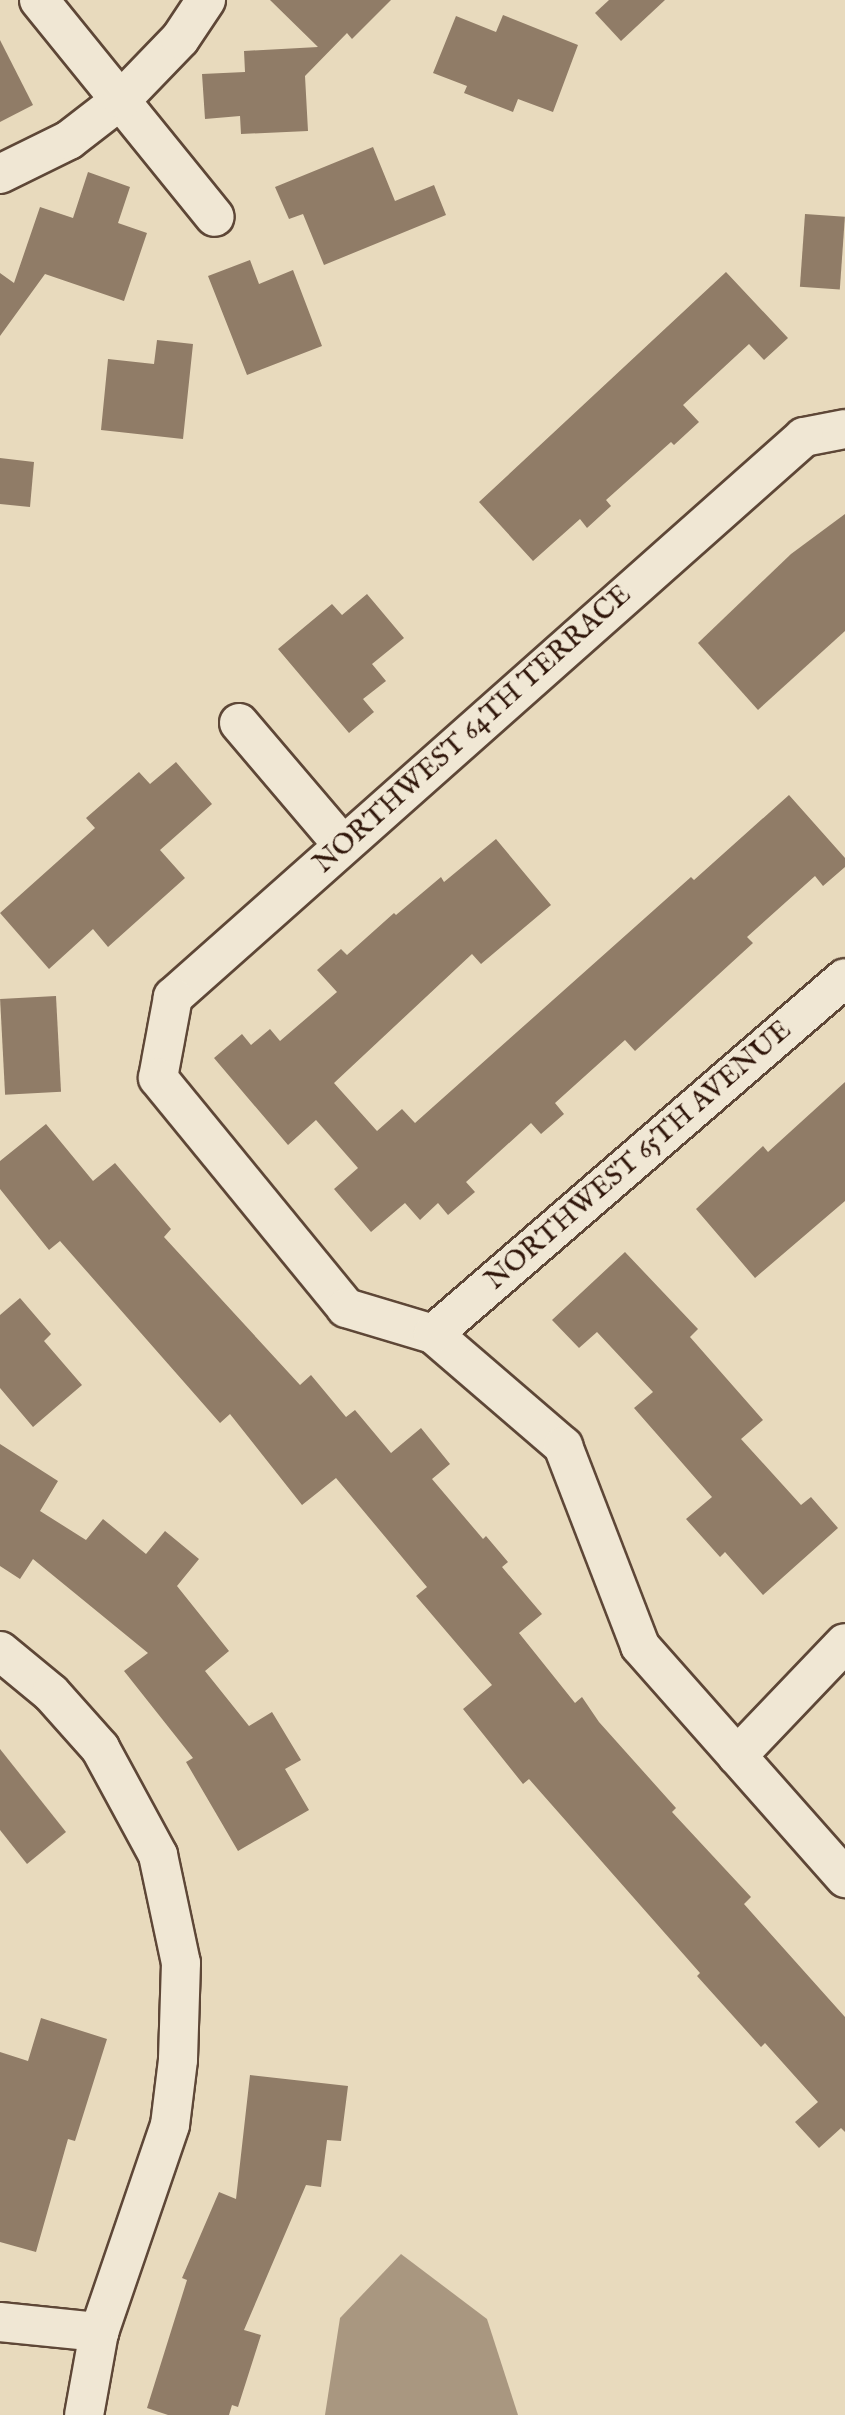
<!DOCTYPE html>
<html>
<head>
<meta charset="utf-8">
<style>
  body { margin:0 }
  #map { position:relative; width:845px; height:2415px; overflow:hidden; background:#e8dabd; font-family:"IM FELL English",serif }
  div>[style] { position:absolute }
  .water>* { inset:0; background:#a99780 }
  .building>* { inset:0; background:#907c67; transform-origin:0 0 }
  .roads { filter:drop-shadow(2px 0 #5e4737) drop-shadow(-2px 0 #5e4737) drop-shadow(0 2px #5e4737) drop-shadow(0 -2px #5e4737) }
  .minor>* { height:38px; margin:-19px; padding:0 19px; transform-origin:19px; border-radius:19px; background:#f0e7d4 }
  span { translate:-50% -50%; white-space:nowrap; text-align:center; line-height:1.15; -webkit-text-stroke:8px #f0e7d4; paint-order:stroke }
  .street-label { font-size:28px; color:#30160a }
</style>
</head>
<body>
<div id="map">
  <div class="water">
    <i style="clip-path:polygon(401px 2254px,487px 2319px,518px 2415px,325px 2415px,340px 2318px)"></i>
  </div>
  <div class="building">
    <i style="clip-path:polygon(270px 0,391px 0,352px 39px,347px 33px,305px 76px,308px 131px,241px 134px,240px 116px,205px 119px,202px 74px,245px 72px,244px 51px,318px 47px)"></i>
    <i style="clip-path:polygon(609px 0,665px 0,621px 41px,595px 13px)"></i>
    <i style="clip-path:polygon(503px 15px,578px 45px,553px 112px,518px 99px,513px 112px,464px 93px,467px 86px,433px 73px,456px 16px,496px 32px)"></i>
    <i style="clip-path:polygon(0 40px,33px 105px,0 122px)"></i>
    <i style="clip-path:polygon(373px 147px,395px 201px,434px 185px,446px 215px,324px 265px,303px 214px,289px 219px,275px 187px)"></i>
    <i style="clip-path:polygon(88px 172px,130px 187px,118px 223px,147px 233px,124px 301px,45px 274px,0 336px,0 273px,14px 283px,40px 207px,73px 218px)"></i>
    <i style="left:805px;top:214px;width:40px;height:73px;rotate:4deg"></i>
    <i style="clip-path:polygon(250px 260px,259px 284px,293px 270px,322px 346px,247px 375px,208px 276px)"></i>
    <i style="clip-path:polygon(726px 272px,788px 338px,764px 360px,749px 344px,683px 405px,699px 422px,674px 445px,671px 442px,606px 500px,611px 506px,587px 528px,580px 519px,533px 561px,479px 502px)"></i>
    <i style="clip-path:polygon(157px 340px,193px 344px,183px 439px,101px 430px,108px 359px,154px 364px)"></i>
    <i style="clip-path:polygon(0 458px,34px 462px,30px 507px,0 504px)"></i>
    <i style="clip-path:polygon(845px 514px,845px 631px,758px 710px,698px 643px,791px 554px)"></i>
    <i style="clip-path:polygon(367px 594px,404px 638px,372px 664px,386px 681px,363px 699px,374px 712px,349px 733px,278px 649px,332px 604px,342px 615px)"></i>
    <i style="clip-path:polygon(176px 762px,212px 804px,160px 850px,185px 878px,108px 947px,93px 929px,49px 969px,0 913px,95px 828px,86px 818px,139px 772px,150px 784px)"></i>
    <i style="clip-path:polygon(789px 795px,845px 858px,845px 867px,823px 886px,815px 876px,747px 937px,753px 943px,635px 1051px,625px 1040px,555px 1103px,564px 1114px,541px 1134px,531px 1123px,466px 1182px,475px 1192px,448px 1215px,438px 1203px,420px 1220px,405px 1203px,371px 1232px,334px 1189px,358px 1168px,316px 1120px,288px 1145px,214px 1058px,242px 1034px,251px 1045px,270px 1029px,280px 1041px,337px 992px,317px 970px,341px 949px,347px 955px,394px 913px,396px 915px,441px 877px,444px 882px,496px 839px,551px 905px,481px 964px,472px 954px,334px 1083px,377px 1131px,402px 1109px,415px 1123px,691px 877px,694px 880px)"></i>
    <i style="left:56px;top:996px;width:96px;height:56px;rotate:87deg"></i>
    <i style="clip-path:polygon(845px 1082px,845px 1201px,755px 1278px,696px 1209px,763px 1146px,768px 1152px)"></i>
    <i style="clip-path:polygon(46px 1124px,93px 1181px,115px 1163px,171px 1229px,164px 1237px,300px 1385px,311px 1375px,346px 1417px,355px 1410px,391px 1453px,421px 1428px,450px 1464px,432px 1479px,483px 1539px,486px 1536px,508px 1562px,502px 1567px,542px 1614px,519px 1633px,575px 1703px,582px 1697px,599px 1722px,676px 1808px,672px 1812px,751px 1897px,744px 1904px,845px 2017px,845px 2132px,841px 2128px,819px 2148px,795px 2122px,818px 2102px,765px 2043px,761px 2047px,697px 1976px,700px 1973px,529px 1779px,523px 1784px,463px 1709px,492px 1685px,416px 1596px,427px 1587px,336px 1478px,302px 1505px,230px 1414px,220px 1423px,60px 1241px,49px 1250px,0 1189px,0 1161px)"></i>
    <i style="clip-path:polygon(625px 1252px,698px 1329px,690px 1337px,763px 1420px,741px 1439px,801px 1505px,811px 1497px,838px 1528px,763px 1595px,725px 1552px,720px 1557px,686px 1519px,712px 1497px,634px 1408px,653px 1392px,597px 1332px,579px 1348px,552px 1320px)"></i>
    <i style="clip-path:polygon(20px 1298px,51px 1334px,44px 1341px,82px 1385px,33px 1427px,0 1388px,0 1315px)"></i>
    <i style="clip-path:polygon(0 1444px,58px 1481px,40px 1511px,86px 1540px,103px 1519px,146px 1554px,165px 1531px,199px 1559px,177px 1586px,229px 1651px,205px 1671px,249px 1726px,272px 1712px,301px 1760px,285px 1769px,309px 1810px,238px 1851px,186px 1762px,193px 1758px,124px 1671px,148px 1653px,33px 1559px,20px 1579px,0 1566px)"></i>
    <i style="clip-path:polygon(0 1749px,66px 1832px,27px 1864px,0 1830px)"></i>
    <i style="clip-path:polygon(41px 2018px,107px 2039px,75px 2141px,68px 2139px,36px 2252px,0 2242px,0 2052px,28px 2061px)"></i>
    <i style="clip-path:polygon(250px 2075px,348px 2086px,341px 2141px,327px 2140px,321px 2187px,306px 2185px,244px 2330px,261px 2335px,238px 2407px,232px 2405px,229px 2415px,168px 2415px,147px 2408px,187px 2280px,182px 2278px,219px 2192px,236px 2199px)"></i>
  </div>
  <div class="roads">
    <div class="minor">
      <i style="left:39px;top:0;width:279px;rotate:51deg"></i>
      <i style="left:0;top:174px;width:77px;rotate:-26.2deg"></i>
      <i style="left:69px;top:140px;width:67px;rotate:-37.7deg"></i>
      <i style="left:122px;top:99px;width:83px;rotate:-46deg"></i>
      <i style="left:180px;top:39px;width:47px;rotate:-56.3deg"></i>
      <i style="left:845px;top:429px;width:42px;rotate:169deg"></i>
      <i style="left:804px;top:437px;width:844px;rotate:138.41deg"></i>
      <i style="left:173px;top:997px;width:82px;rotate:100.5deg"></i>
      <i style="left:158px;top:1078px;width:297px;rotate:50.7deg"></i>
      <i style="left:346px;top:1308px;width:91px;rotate:16.6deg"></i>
      <i style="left:433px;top:1334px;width:172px;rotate:40.7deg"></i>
      <i style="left:563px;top:1446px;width:214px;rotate:68.9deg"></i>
      <i style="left:640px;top:1646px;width:310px;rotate:48.5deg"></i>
      <i style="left:239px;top:723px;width:160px;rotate:49.6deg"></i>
      <i style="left:433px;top:1334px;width:544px;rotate:-40.83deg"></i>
      <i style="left:0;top:1651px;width:66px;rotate:39.5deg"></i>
      <i style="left:51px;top:1693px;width:74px;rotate:48.3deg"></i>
      <i style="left:100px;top:1748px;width:122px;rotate:61.5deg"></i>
      <i style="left:158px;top:1855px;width:110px;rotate:78deg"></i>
      <i style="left:181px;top:1963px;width:97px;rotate:91.8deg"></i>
      <i style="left:178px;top:2060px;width:65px;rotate:97deg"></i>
      <i style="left:170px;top:2125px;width:219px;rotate:108.9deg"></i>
      <i style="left:99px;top:2332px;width:84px;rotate:100.2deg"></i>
      <i style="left:737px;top:1756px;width:156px;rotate:-46.3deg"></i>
      <i style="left:0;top:2322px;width:100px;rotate:5.8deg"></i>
    </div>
  </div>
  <div class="street-label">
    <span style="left:473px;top:730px;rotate:-42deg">NORTHWEST 64TH TERRACE</span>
    <span style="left:639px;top:1156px;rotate:-41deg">NORTHWEST 65TH AVENUE</span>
  </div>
</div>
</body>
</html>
